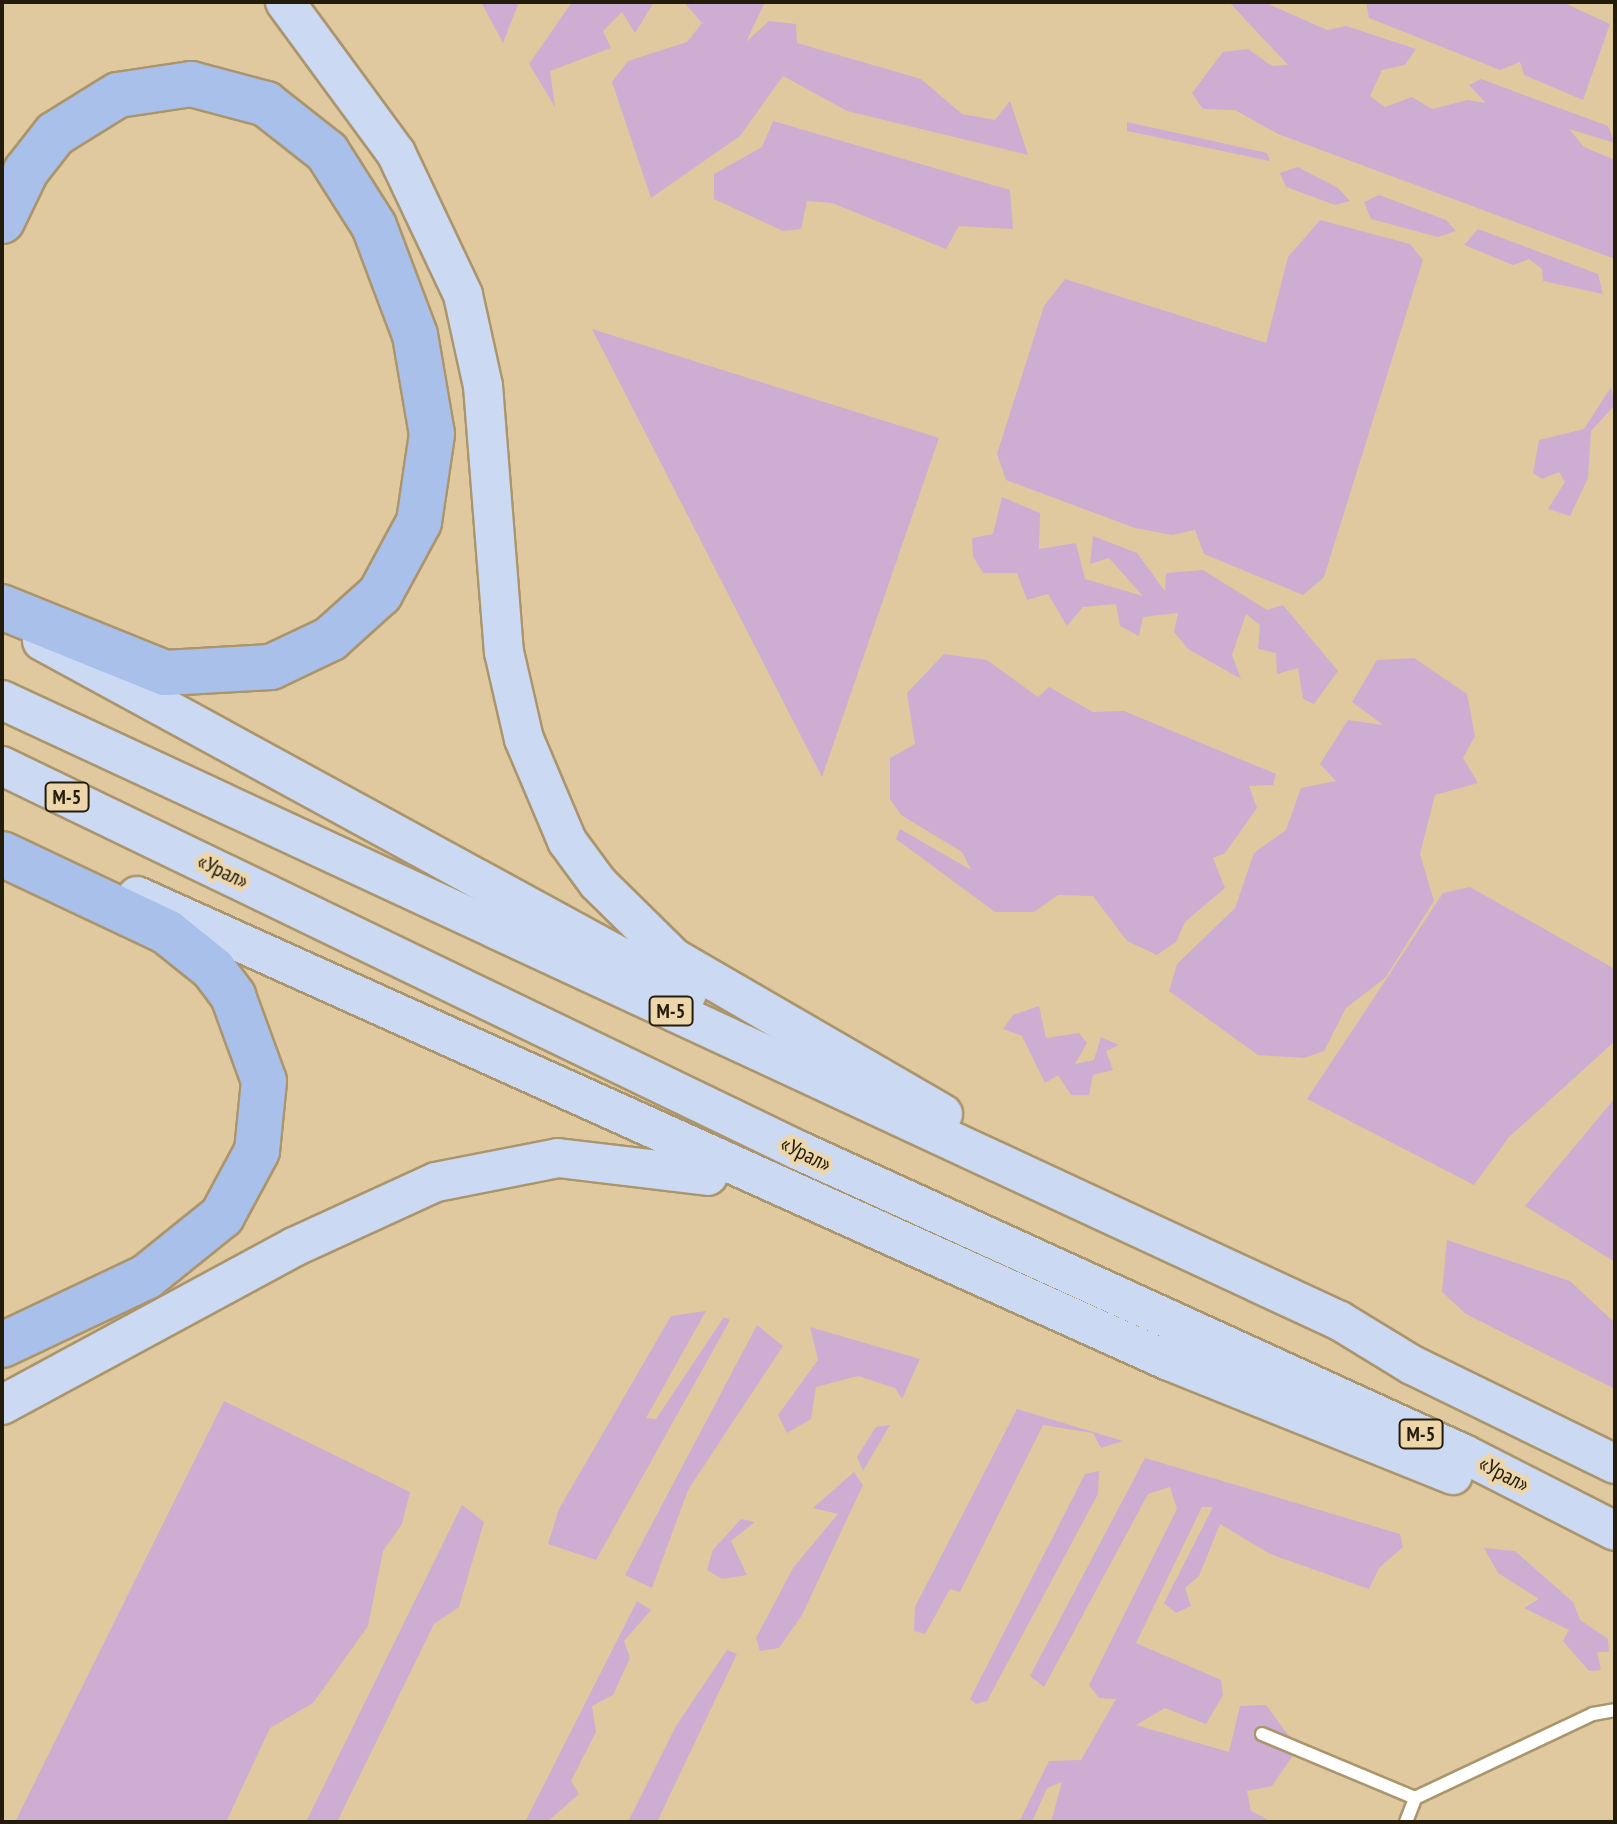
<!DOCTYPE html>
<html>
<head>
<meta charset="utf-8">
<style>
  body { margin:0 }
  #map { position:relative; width:1617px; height:1824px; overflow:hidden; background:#e1c99f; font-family:"PT Sans Narrow",sans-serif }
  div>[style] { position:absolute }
  .green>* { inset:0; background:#cdadd1 }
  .roads { filter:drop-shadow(2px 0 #ab956c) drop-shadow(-2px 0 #ab956c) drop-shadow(0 2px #ab956c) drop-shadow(0 -2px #ab956c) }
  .lane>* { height:12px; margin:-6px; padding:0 6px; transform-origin:6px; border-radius:6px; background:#fff }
  .primary>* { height:38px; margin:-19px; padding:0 19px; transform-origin:19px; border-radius:19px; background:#cbd9f3 }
  .highway>* { height:44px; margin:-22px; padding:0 22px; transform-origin:22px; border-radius:22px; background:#a9c0eb }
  span { translate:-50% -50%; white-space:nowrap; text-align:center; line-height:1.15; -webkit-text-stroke:8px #eed6ab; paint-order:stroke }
  .shield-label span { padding:2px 6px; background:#eed6ab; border:2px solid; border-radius:6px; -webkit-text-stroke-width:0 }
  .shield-label { font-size:20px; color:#241c0b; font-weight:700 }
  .street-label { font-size:22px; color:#241c0b }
  .frame { position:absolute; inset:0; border:4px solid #241c0b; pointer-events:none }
</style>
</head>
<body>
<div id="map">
  <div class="green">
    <i style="clip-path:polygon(481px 2px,519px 2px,503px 43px)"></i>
    <i style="clip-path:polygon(572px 2px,654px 2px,635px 33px,622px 12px,603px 31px,611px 48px,550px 71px,555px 107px,529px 64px)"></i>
    <i style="clip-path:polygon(684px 2px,765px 2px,746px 42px,769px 21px,796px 24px,797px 43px,921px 79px,962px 114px,995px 120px,1010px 101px,1028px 155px,847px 111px,783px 76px,740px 136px,651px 198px,612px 82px,628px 61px,687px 42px,702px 23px)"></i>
    <i style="clip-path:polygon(1229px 2px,1264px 2px,1327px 30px,1346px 26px,1416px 49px,1405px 65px,1382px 70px,1370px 96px,1385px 107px,1412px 97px,1432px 109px,1468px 100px,1486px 103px,1469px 85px,1481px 79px,1608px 126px,1615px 143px,1569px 129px,1584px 147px,1615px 160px,1615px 259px,1278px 134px,1235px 110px,1203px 109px,1192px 93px,1223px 52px,1248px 49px,1272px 66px,1288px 65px)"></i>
    <i style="clip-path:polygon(1366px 2px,1562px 2px,1610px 24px,1583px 100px,1524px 75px,1520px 62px,1500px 70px,1369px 18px)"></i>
    <i style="clip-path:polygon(773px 121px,1010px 190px,1013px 229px,959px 226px,946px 249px,832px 203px,807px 201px,801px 229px,783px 231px,714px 199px,714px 174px,762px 147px)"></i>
    <i style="clip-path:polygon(1127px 122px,1267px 153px,1270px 161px,1127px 131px)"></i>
    <i style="clip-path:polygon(1298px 167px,1338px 188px,1350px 201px,1335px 205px,1286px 187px,1280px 173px)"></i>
    <i style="clip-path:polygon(1379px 195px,1446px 220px,1456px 231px,1438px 237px,1371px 219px,1364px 202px)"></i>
    <i style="clip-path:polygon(1320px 220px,1410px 244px,1423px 260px,1324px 577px,1303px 595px,1204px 554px,1195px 530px,1172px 535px,1135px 528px,1006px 480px,997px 454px,1044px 306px,1065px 279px,1266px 343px,1288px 257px)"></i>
    <i style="clip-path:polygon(1478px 229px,1598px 274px,1603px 294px,1543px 281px,1542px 269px,1529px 259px,1513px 265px,1464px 245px)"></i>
    <i style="clip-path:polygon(592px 329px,939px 438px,822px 777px)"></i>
    <i style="clip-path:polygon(1611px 387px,1615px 405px,1591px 431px,1588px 478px,1570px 516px,1548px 509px,1565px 482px,1559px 472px,1542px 479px,1533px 473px,1539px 440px,1584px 429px)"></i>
    <i style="clip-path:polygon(1002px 497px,1040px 513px,1039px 549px,1076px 543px,1085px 579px,1143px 596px,1109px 558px,1090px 564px,1093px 536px,1137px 553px,1165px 591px,1166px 573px,1203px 570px,1267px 610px,1283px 605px,1338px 671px,1314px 704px,1303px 699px,1298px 668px,1277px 674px,1276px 653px,1258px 649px,1260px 625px,1246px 614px,1232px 655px,1241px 679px,1188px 649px,1174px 632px,1178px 613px,1143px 617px,1139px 636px,1120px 626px,1116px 604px,1083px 607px,1067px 626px,1048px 594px,1027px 600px,1017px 573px,983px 573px,973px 556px,972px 538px,993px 534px)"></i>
    <i style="clip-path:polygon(944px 654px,987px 660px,1038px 697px,1049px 687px,1093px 712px,1124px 711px,1276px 774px,1273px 785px,1249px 786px,1257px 808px,1225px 853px,1213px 858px,1225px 888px,1185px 922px,1176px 942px,1157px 955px,1127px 941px,1093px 896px,1058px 895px,1034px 912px,995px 912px,896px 839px,900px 829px,971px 870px,962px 852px,901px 815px,890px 799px,890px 758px,915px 744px,907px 693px)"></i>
    <i style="clip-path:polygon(1414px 658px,1467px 694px,1475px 736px,1463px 758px,1478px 783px,1435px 795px,1420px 854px,1434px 901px,1385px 978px,1346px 1008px,1324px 1051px,1304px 1058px,1258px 1055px,1169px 991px,1177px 964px,1235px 908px,1254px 853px,1286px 830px,1301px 788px,1336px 781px,1320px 764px,1348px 720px,1383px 725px,1352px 702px,1377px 660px)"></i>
    <i style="clip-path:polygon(1470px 887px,1615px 969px,1615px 1041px,1509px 1137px,1474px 1185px,1307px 1099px,1443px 893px)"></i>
    <i style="clip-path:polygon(1039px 1006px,1046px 1038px,1079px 1033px,1087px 1043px,1075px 1064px,1094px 1060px,1101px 1037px,1119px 1045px,1106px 1051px,1113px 1070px,1093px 1075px,1089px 1095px,1071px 1095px,1058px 1075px,1045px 1083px,1022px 1036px,1003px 1029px,1013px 1015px)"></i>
    <i style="clip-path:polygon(1615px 1098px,1615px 1262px,1525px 1206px)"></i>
    <i style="clip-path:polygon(1447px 1240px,1570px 1281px,1615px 1323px,1615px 1389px,1466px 1314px,1442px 1292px)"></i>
    <i style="clip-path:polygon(706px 1311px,646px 1418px,656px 1419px,724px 1317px,730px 1320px,596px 1560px,548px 1544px,559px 1509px,671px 1316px)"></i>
    <i style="clip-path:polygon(757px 1325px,783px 1346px,688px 1490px,652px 1588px,625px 1575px)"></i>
    <i style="clip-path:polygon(810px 1327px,920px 1359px,902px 1399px,895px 1388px,858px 1376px,816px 1387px,811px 1419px,787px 1433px,778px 1415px,818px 1360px)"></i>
    <i style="clip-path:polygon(224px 1401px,410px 1492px,402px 1524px,383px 1551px,368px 1626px,313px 1703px,270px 1728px,226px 1822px,15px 1822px)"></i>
    <i style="clip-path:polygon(1017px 1409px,1123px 1441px,1101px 1448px,1093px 1433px,1043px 1425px,960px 1592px,950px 1589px,925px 1634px,914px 1631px,915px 1607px)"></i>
    <i style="clip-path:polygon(890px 1425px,863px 1471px,857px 1457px,876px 1427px)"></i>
    <i style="clip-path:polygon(1145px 1458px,1400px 1534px,1403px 1547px,1379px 1568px,1369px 1589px,1270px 1554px,1220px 1524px,1199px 1576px,1185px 1588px,1191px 1606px,1176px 1613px,1164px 1603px,1213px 1507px,1202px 1507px,1136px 1643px,1221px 1680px,1223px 1695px,1206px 1724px,1165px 1708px,1136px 1725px,1229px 1752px,1240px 1706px,1266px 1705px,1298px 1748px,1272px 1786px,1247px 1791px,1251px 1811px,1272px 1822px,1051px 1822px,1062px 1782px,1047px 1788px,1032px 1822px,1019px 1822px,1049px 1761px,1081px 1760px,1116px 1699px,1099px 1698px,1089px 1685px,1177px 1509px,1170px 1487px,1148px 1494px,1044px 1687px,1030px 1676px)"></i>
    <i style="clip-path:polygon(1099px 1471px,1098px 1494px,987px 1701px,976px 1704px,970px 1699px,1085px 1474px)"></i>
    <i style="clip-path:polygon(854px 1472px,863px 1485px,802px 1615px,779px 1648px,760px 1651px,756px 1638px,793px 1568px,838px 1514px,813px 1508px)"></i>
    <i style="clip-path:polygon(462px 1505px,484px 1522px,459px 1607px,434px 1624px,337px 1822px,306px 1822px)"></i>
    <i style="clip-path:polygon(741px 1519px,755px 1522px,731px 1541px,747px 1575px,722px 1579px,707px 1570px,713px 1550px)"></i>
    <i style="clip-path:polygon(1484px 1548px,1515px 1551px,1573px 1602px,1580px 1620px,1608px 1639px,1609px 1652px,1597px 1652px,1601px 1670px,1589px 1671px,1563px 1641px,1569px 1630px,1524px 1608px,1539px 1599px,1498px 1573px)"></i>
    <i style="clip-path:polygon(637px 1601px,651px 1610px,624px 1641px,630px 1658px,613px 1695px,592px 1706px,596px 1732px,571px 1781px,579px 1794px,547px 1822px,525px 1822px)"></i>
    <i style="clip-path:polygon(727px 1650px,737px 1654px,657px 1822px,628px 1822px,676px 1726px)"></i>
  </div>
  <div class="roads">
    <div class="lane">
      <i style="left:1262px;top:1734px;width:166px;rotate:22.7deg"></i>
      <i style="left:1406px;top:1822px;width:26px;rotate:-69deg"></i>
      <i style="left:1415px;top:1798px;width:197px;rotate:-25.3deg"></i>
      <i style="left:1593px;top:1714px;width:22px;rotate:-10deg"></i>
    </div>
    <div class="primary">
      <i style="left:285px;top:2px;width:187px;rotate:53.7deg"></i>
      <i style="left:396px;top:153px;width:157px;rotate:64.7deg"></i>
      <i style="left:463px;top:295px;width:93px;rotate:77.6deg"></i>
      <i style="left:483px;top:386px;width:267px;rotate:85.5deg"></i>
      <i style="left:504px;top:652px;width:89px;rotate:77.1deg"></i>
      <i style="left:524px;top:739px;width:111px;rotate:67.1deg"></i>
      <i style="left:567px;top:841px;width:52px;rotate:53.6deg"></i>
      <i style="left:598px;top:883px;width:107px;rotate:44.6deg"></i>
      <i style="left:674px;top:958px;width:311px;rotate:30.1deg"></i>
      <i style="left:42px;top:641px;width:735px;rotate:28.62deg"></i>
      <i style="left:2px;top:700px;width:1475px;rotate:24.9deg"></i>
      <i style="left:1340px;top:1321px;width:84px;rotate:31.4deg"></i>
      <i style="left:1412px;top:1365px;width:226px;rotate:26deg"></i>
      <i style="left:2px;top:766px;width:886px;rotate:25.76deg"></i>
      <i style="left:800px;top:1151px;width:730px;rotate:24.53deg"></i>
      <i style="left:1464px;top:1454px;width:169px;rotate:27deg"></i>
      <i style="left:137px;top:896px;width:1132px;rotate:24.26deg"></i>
      <i style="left:1169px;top:1361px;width:306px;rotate:21.9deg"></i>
      <i style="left:2px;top:1405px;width:332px;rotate:-28.4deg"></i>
      <i style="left:294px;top:1247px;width:156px;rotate:-24.6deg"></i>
      <i style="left:436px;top:1182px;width:124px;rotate:-11.1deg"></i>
      <i style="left:558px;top:1158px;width:151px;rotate:6.8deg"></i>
    </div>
    <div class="highway">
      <i style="left:2px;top:221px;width:55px;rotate:-64.4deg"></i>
      <i style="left:26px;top:171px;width:47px;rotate:-51.9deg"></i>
      <i style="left:55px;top:134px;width:74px;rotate:-31.8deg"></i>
      <i style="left:118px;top:95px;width:74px;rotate:-8.6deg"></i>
      <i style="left:191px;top:84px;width:78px;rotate:14.9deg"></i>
      <i style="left:266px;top:104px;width:78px;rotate:38.2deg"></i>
      <i style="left:327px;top:152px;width:88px;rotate:57.6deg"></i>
      <i style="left:374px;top:226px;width:116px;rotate:69.4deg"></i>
      <i style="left:415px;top:335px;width:100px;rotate:80.3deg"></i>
      <i style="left:432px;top:434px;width:89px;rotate:98.4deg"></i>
      <i style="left:419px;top:522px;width:82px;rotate:118.4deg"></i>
      <i style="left:380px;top:594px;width:67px;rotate:138deg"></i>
      <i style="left:330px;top:639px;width:65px;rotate:154.6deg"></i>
      <i style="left:271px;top:667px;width:106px;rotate:176.8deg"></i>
      <i style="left:165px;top:673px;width:176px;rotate:-158deg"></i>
      <i style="left:2px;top:854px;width:183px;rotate:25.3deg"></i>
      <i style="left:167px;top:932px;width:59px;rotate:38.8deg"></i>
      <i style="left:213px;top:969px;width:34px;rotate:53deg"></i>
      <i style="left:233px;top:996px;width:90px;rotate:70deg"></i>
      <i style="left:264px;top:1081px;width:70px;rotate:95.7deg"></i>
      <i style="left:257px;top:1151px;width:74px;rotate:118.3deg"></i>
      <i style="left:222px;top:1216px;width:97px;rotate:141.2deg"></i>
      <i style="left:146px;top:1277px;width:159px;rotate:154.7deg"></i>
    </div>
  </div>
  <div class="shield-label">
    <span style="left:67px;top:797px">М-5</span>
    <span style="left:671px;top:1011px">М-5</span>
    <span style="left:1421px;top:1434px">М-5</span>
  </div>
  <div class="street-label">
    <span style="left:223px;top:871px;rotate:25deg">«Урал»</span>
    <span style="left:806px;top:1154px;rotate:26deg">«Урал»</span>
    <span style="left:1504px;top:1474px;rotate:27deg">«Урал»</span>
  </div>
  <div class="frame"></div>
</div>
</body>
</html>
